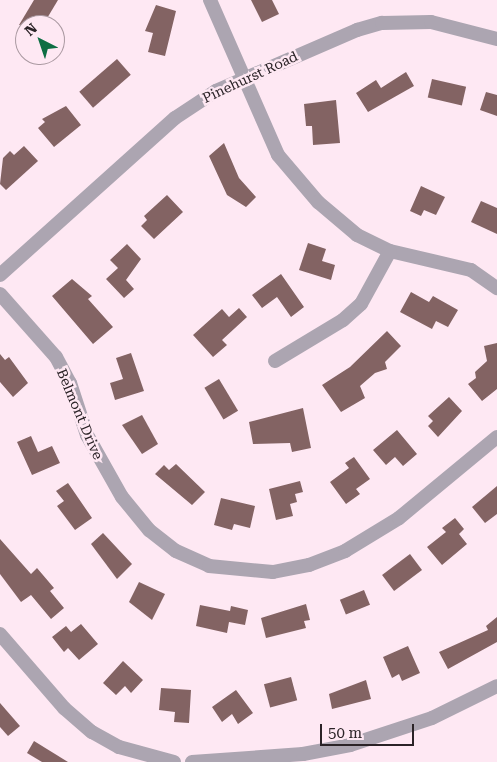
<!DOCTYPE html>
<html>
<head>
<meta charset="utf-8">
<style>
  body { margin:0 }
  #map { position:relative; width:497px; height:762px; overflow:hidden; background:#fee8f3; font-family:"Roboto Serif",serif }
  div>[style] { position:absolute }
  .building>* { inset:0; background:#836363; transform-origin:0 0 }
  .minor>* { height:14px; margin:-7px; padding:0 7px; transform-origin:7px; border-radius:7px; background:#aca5b1 }
  span { translate:-50% -50%; white-space:nowrap; text-align:center; line-height:1.15; -webkit-text-stroke:5px #fee8f3; paint-order:stroke }
  .street-label { font-size:14px; color:#2b2327 }
  .north { position:absolute; left:15px; top:15px; width:50px; height:50px; box-sizing:border-box; background:#fee8f3; border:1px solid #aa99a1; border-radius:50%; rotate:319deg; font-size:14px; font-weight:700; line-height:20px; text-align:center; color:#2b2327 }
  .north::after { content:''; display:block; margin:auto; width:18px; height:22px; background:#0d6e43; clip-path:polygon(50% 0,100% 100%,50% 72%,0 100%) }
  .scale { position:absolute; left:320px; top:724px; width:94px; height:22px; box-sizing:border-box; border:2px solid #2b2327; border-top:0; padding-left:6px; font-size:15px; line-height:18px; white-space:nowrap; color:#2b2327; -webkit-text-stroke:4px #fee8f3; paint-order:stroke }
</style>
</head>
<body>
<div id="map">
  <div class="building">
    <i style="clip-path:polygon(34px 0,58px 0,43px 25px,19px 25px)"></i>
    <i style="clip-path:polygon(251px 0,272px 0,279px 14px,262px 22px)"></i>
    <i style="clip-path:polygon(156px 5px,176px 11px,165px 56px,148px 52px,153px 33px,145px 31px)"></i>
    <i style="left:117px;top:59px;width:21px;height:50px;rotate:49deg"></i>
    <i style="clip-path:polygon(406px 72px,414px 86px,368px 112px,356px 93px,376px 80px,381px 88px)"></i>
    <i style="left:432px;top:79px;width:35px;height:19px;rotate:13deg"></i>
    <i style="clip-path:polygon(486px 92px,497px 95px,497px 116px,480px 110px)"></i>
    <i style="clip-path:polygon(336px 100px,340px 143px,313px 145px,312px 126px,306px 126px,304px 104px)"></i>
    <i style="clip-path:polygon(66px 106px,81px 125px,54px 147px,38px 128px,45px 122px,42px 119px)"></i>
    <i style="clip-path:polygon(224px 143px,239px 178px,256px 197px,246px 207px,227px 195px,209px 156px)"></i>
    <i style="clip-path:polygon(24px 146px,38px 161px,6px 190px,0 184px,3px 158px,10px 151px,14px 155px)"></i>
    <i style="clip-path:polygon(421px 186px,445px 197px,436px 215px,424px 210px,421px 216px,410px 211px)"></i>
    <i style="clip-path:polygon(167px 195px,183px 212px,154px 239px,141px 226px,147px 220px,144px 216px)"></i>
    <i style="clip-path:polygon(481px 201px,497px 208px,497px 234px,471px 222px)"></i>
    <i style="clip-path:polygon(308px 243px,326px 249px,322px 261px,335px 265px,331px 280px,299px 270px)"></i>
    <i style="clip-path:polygon(127px 244px,141px 259px,126px 280px,134px 289px,124px 298px,106px 279px,118px 268px,110px 260px)"></i>
    <i style="clip-path:polygon(281px 274px,304px 307px,291px 317px,277px 297px,262px 308px,252px 295px)"></i>
    <i style="clip-path:polygon(72px 279px,92px 296px,88px 299px,113px 327px,93px 344px,52px 296px)"></i>
    <i style="clip-path:polygon(411px 292px,429px 302px,433px 296px,458px 310px,448px 327px,436px 321px,432px 329px,400px 312px)"></i>
    <i style="clip-path:polygon(239px 308px,247px 317px,222px 340px,227px 345px,213px 357px,193px 335px,222px 309px,229px 317px)"></i>
    <i style="clip-path:polygon(387px 331px,401px 346px,385px 362px,387px 369px,375px 373px,360px 386px,365px 398px,341px 412px,322px 385px,350px 367px)"></i>
    <i style="clip-path:polygon(497px 343px,497px 389px,482px 401px,468px 384px,476px 378px,475px 372px,487px 361px,484px 346px)"></i>
    <i style="clip-path:polygon(131px 353px,144px 391px,115px 400px,110px 383px,123px 379px,116px 358px)"></i>
    <i style="clip-path:polygon(0 354px,5px 360px,9px 357px,28px 383px,13px 397px,0 382px)"></i>
    <i style="left:219px;top:379px;width:37px;height:17px;rotate:59deg"></i>
    <i style="clip-path:polygon(449px 397px,462px 411px,438px 437px,428px 426px,433px 421px,428px 416px)"></i>
    <i style="clip-path:polygon(303px 408px,311px 448px,292px 452px,290px 443px,253px 444px,249px 422px)"></i>
    <i style="clip-path:polygon(142px 415px,158px 444px,142px 454px,122px 425px)"></i>
    <i style="clip-path:polygon(397px 430px,417px 454px,403px 466px,395px 457px,386px 465px,373px 450px)"></i>
    <i style="clip-path:polygon(31px 436px,38px 452px,52px 446px,60px 463px,32px 475px,17px 442px)"></i>
    <i style="clip-path:polygon(354px 457px,370px 479px,356px 489px,360px 494px,346px 504px,330px 482px,349px 468px,345px 463px)"></i>
    <i style="clip-path:polygon(176px 464px,205px 492px,192px 505px,155px 474px,164px 465px,169px 470px)"></i>
    <i style="clip-path:polygon(300px 481px,303px 492px,295px 494px,297px 502px,290px 504px,293px 516px,276px 520px,269px 489px)"></i>
    <i style="clip-path:polygon(68px 483px,92px 518px,75px 530px,57px 506px,64px 501px,56px 491px)"></i>
    <i style="clip-path:polygon(497px 486px,497px 514px,485px 523px,472px 507px)"></i>
    <i style="clip-path:polygon(221px 498px,255px 506px,250px 528px,234px 524px,232px 530px,214px 525px)"></i>
    <i style="clip-path:polygon(455px 518px,464px 529px,459px 534px,467px 544px,442px 565px,427px 547px,446px 532px,442px 528px)"></i>
    <i style="clip-path:polygon(103px 533px,132px 564px,117px 579px,91px 544px)"></i>
    <i style="clip-path:polygon(0 539px,31px 574px,37px 568px,54px 588px,50px 591px,64px 608px,51px 619px,31px 595px,21px 602px,0 574px)"></i>
    <i style="left:410px;top:554px;width:20px;height:35px;rotate:53deg"></i>
    <i style="clip-path:polygon(139px 582px,165px 594px,152px 620px,129px 602px)"></i>
    <i style="left:364px;top:590px;width:16px;height:26px;rotate:68deg"></i>
    <i style="clip-path:polygon(306px 604px,310px 620px,304px 621px,306px 628px,266px 638px,261px 618px)"></i>
    <i style="clip-path:polygon(200px 605px,230px 611px,231px 606px,248px 610px,245px 625px,229px 622px,227px 633px,196px 626px)"></i>
    <i style="clip-path:polygon(497px 617px,497px 642px,448px 669px,439px 652px,488px 630px,486px 626px)"></i>
    <i style="clip-path:polygon(81px 624px,98px 644px,79px 660px,68px 648px,64px 652px,52px 637px,66px 626px,71px 632px)"></i>
    <i style="clip-path:polygon(408px 646px,420px 673px,402px 681px,399px 674px,392px 678px,383px 657px)"></i>
    <i style="clip-path:polygon(123px 661px,143px 680px,131px 693px,125px 686px,116px 695px,103px 683px)"></i>
    <i style="left:291px;top:677px;width:24px;height:28px;rotate:75deg"></i>
    <i style="clip-path:polygon(366px 680px,371px 699px,332px 709px,329px 694px)"></i>
    <i style="clip-path:polygon(161px 688px,191px 690px,189px 723px,174px 722px,175px 712px,159px 710px)"></i>
    <i style="clip-path:polygon(236px 690px,253px 713px,238px 724px,232px 714px,222px 722px,212px 707px)"></i>
    <i style="clip-path:polygon(0 703px,20px 726px,8px 736px,0 727px)"></i>
    <i style="clip-path:polygon(34px 741px,68px 762px,42px 762px,27px 753px)"></i>
  </div>
  <div class="minor">
    <i style="left:210px;top:0;width:169px;rotate:66.3deg"></i>
    <i style="left:278px;top:155px;width:62px;rotate:49.6deg"></i>
    <i style="left:318px;top:202px;width:51px;rotate:40.2deg"></i>
    <i style="left:357px;top:235px;width:37px;rotate:26deg"></i>
    <i style="left:390px;top:251px;width:83px;rotate:13.2deg"></i>
    <i style="left:471px;top:270px;width:32px;rotate:35deg"></i>
    <i style="left:0;top:275px;width:235px;rotate:-41.9deg"></i>
    <i style="left:175px;top:118px;width:49px;rotate:-33.4deg"></i>
    <i style="left:216px;top:91px;width:154px;rotate:-23.4deg"></i>
    <i style="left:357px;top:30px;width:26px;rotate:-16deg"></i>
    <i style="left:382px;top:23px;width:49px;rotate:-1.2deg"></i>
    <i style="left:431px;top:22px;width:68px;rotate:14.4deg"></i>
    <i style="left:0;top:294px;width:84px;rotate:48.4deg"></i>
    <i style="left:56px;top:357px;width:30px;rotate:62deg"></i>
    <i style="left:70px;top:383px;width:55px;rotate:71.9deg"></i>
    <i style="left:87px;top:435px;width:71px;rotate:60.6deg"></i>
    <i style="left:122px;top:497px;width:43px;rotate:50.7deg"></i>
    <i style="left:149px;top:530px;width:34px;rotate:38deg"></i>
    <i style="left:176px;top:551px;width:36px;rotate:24deg"></i>
    <i style="left:209px;top:566px;width:64px;rotate:5.4deg"></i>
    <i style="left:273px;top:572px;width:37px;rotate:-11deg"></i>
    <i style="left:309px;top:565px;width:39px;rotate:-21deg"></i>
    <i style="left:345px;top:551px;width:63px;rotate:-31.4deg"></i>
    <i style="left:399px;top:518px;width:127px;rotate:-39.6deg"></i>
    <i style="left:275px;top:361px;width:79px;rotate:-31.1deg"></i>
    <i style="left:343px;top:320px;width:24px;rotate:-42deg"></i>
    <i style="left:361px;top:304px;width:60px;rotate:-61.3deg"></i>
    <i style="left:0;top:634px;width:98px;rotate:49.1deg"></i>
    <i style="left:64px;top:708px;width:37px;rotate:41deg"></i>
    <i style="left:92px;top:732px;width:31px;rotate:29deg"></i>
    <i style="left:119px;top:747px;width:57px;rotate:15.3deg"></i>
    <i style="left:192px;top:762px;width:111px;rotate:-4.1deg"></i>
    <i style="left:303px;top:754px;width:48px;rotate:-10.8deg"></i>
    <i style="left:350px;top:745px;width:86px;rotate:-18.2deg"></i>
    <i style="left:432px;top:718px;width:72px;rotate:-26.2deg"></i>
  </div>
  <div class="street-label">
    <span style="left:250px;top:77px;rotate:-25deg">Pinehurst Road</span>
    <span style="left:80px;top:414px;rotate:67deg">Belmont Drive</span>
  </div>
  <div class="north">N</div>
  <div class="scale">50 m</div>
</div>
</body>
</html>
